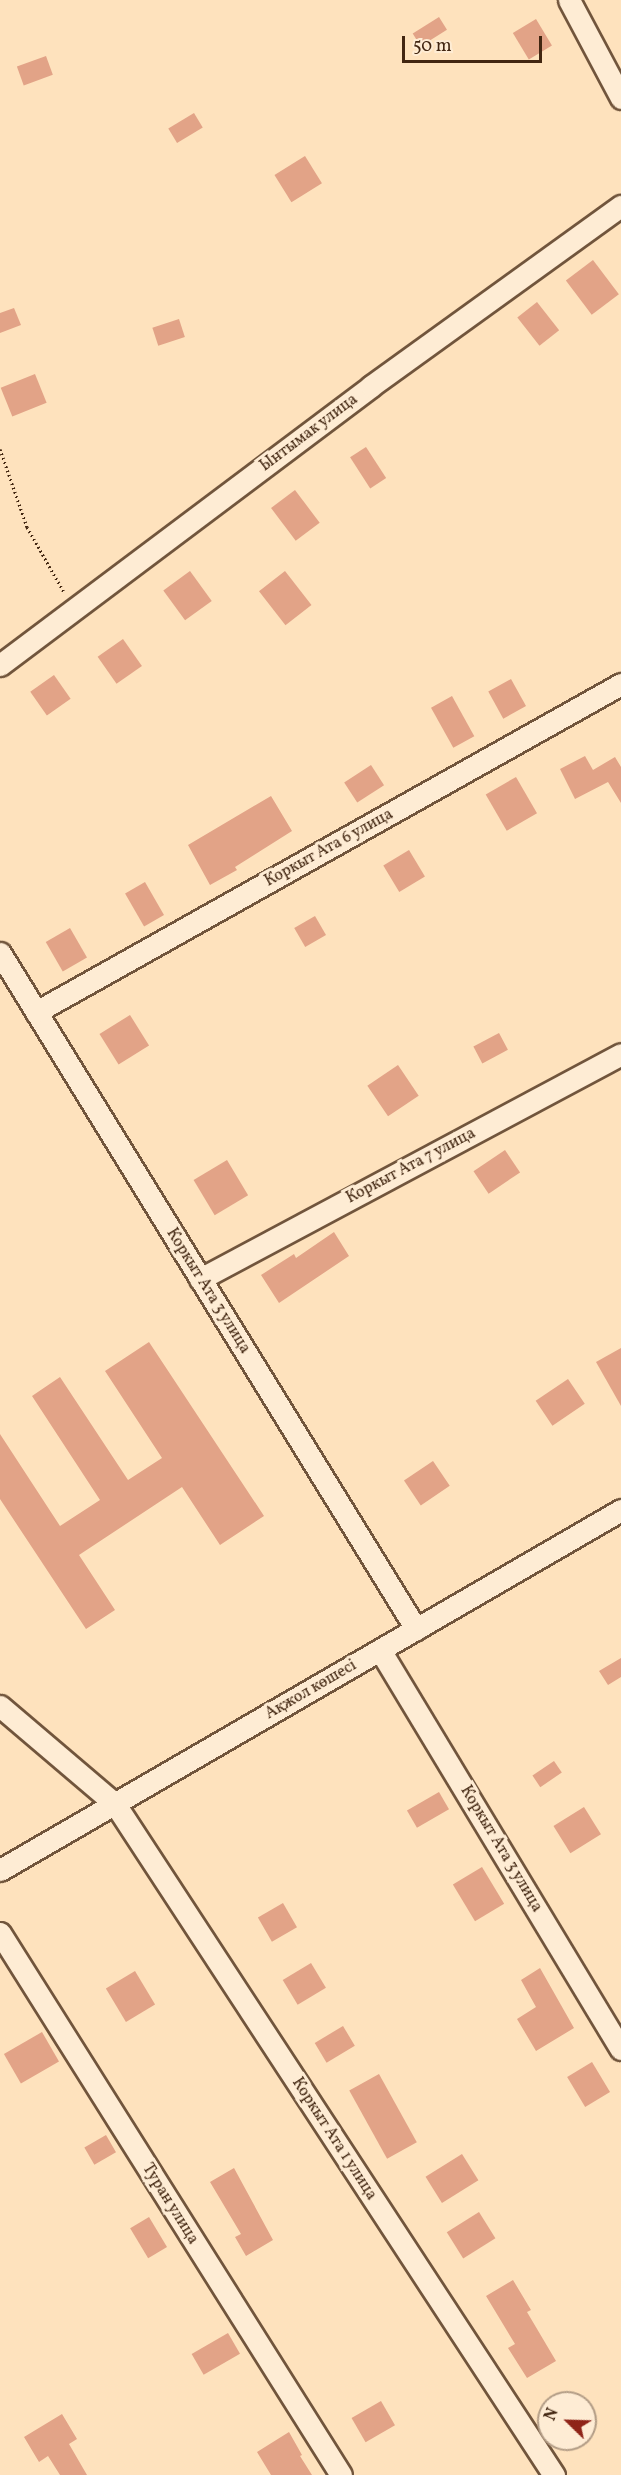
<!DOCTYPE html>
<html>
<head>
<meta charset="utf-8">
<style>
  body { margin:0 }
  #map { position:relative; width:621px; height:2475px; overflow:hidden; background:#fee2bd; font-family:Vollkorn,serif }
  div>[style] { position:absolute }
  .building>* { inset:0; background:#e2a387; transform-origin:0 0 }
  .path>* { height:3px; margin-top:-1.5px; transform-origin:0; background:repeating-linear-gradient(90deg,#422611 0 1.5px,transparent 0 4.5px) }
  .roads { filter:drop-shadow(2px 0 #71553c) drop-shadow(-2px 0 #71553c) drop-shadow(0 2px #71553c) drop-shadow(0 -2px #71553c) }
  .street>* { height:21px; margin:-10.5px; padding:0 10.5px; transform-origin:10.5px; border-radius:10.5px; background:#feecd4 }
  span { translate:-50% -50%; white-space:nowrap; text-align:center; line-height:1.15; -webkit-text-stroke:6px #feecd4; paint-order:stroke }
  .street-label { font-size:16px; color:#422611 }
  .north { position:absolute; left:537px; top:2391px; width:60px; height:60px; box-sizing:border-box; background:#feecd4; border:2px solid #b39d86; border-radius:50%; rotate:293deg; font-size:16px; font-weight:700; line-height:24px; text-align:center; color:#422611 }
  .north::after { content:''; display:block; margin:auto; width:21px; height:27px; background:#8f2418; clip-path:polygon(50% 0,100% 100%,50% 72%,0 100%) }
  .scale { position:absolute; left:402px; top:36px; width:140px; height:27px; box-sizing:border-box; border:3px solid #422611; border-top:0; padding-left:8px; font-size:18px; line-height:21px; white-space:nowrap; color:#422611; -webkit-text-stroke:4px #feecd4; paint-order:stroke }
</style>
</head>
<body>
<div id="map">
  <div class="building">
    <i style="left:439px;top:17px;width:15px;height:31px;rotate:58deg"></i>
    <i style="left:536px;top:19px;width:31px;height:27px;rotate:59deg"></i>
    <i style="left:46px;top:56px;width:20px;height:31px;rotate:70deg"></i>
    <i style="left:194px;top:113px;width:17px;height:30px;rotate:59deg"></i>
    <i style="left:305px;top:156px;width:32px;height:36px;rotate:58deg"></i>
    <i style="left:593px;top:260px;width:43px;height:34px;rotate:53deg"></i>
    <i style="left:537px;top:302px;width:36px;height:25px;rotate:52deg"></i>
    <i style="clip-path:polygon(14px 308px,21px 325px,0 333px,0 313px)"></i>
    <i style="left:179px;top:319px;width:19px;height:28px;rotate:72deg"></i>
    <i style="left:35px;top:374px;width:31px;height:37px;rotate:68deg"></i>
    <i style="left:366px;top:447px;width:37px;height:19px;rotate:57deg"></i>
    <i style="left:295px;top:490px;width:41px;height:30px;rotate:53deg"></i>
    <i style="left:190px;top:571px;width:37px;height:33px;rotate:54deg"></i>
    <i style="left:285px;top:571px;width:43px;height:33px;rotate:52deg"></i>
    <i style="left:123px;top:639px;width:33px;height:31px;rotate:55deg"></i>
    <i style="left:54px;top:675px;width:29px;height:29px;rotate:55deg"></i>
    <i style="left:511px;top:679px;width:31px;height:26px;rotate:61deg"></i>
    <i style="left:452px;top:696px;width:46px;height:24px;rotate:61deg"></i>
    <i style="clip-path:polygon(585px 756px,593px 770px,615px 757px,621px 767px,621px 803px,608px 782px,575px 799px,560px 769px)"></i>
    <i style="left:371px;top:765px;width:24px;height:32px;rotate:57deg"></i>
    <i style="left:516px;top:777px;width:42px;height:35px;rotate:60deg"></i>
    <i style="clip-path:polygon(271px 796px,292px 831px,235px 867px,237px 870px,210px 885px,188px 845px)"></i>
    <i style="left:409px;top:850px;width:31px;height:30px;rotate:59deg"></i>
    <i style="left:145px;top:882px;width:38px;height:23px;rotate:60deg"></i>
    <i style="left:315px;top:916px;width:22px;height:24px;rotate:60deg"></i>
    <i style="left:70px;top:928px;width:34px;height:28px;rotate:60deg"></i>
    <i style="left:130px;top:1015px;width:36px;height:36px;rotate:58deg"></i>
    <i style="left:499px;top:1033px;width:19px;height:29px;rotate:62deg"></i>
    <i style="left:398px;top:1065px;width:37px;height:37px;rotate:56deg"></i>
    <i style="left:505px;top:1150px;width:27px;height:38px;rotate:56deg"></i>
    <i style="left:227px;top:1160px;width:41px;height:39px;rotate:59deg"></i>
    <i style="clip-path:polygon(334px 1232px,349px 1256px,279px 1303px,261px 1275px,294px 1254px,296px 1258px)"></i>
    <i style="clip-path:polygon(149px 1342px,264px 1516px,220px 1545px,182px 1487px,79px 1555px,115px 1610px,86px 1629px,0 1499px,0 1434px,60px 1526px,100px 1500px,32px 1396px,60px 1377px,128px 1480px,162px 1458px,105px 1371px)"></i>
    <i style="clip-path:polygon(621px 1348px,621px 1406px,596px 1362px)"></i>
    <i style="left:568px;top:1379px;width:30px;height:39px;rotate:56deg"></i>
    <i style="left:433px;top:1461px;width:30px;height:35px;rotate:56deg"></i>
    <i style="clip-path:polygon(621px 1658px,621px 1677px,608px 1685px,599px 1671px)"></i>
    <i style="left:554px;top:1761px;width:14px;height:26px;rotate:56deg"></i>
    <i style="left:439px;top:1792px;width:20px;height:37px;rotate:60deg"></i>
    <i style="left:584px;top:1807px;width:32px;height:36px;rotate:58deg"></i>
    <i style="left:482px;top:1867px;width:43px;height:34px;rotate:59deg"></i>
    <i style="left:283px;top:1903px;width:28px;height:29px;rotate:60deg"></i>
    <i style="left:311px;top:1963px;width:29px;height:33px;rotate:59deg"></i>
    <i style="clip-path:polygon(540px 1968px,574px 2028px,536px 2051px,517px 2019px,536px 2007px,521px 1980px)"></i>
    <i style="left:135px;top:1971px;width:39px;height:34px;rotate:59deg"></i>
    <i style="left:343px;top:2026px;width:23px;height:33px;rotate:59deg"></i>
    <i style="left:42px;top:2032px;width:34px;height:44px;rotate:60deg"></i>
    <i style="left:592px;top:2062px;width:35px;height:29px;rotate:59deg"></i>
    <i style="left:379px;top:2074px;width:78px;height:34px;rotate:61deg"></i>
    <i style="left:106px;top:2135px;width:20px;height:25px;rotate:60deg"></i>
    <i style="left:462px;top:2154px;width:31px;height:43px;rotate:58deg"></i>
    <i style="clip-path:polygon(234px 2168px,273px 2240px,246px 2256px,235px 2237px,241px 2234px,210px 2182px)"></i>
    <i style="left:479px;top:2212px;width:31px;height:38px;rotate:58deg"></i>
    <i style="left:149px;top:2217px;width:35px;height:22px;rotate:59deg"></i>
    <i style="clip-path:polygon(513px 2280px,531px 2310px,527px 2312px,556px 2361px,527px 2378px,508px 2348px,515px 2344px,486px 2296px)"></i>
    <i style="left:228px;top:2333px;width:24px;height:42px;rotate:60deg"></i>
    <i style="left:381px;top:2401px;width:28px;height:34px;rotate:60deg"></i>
    <i style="clip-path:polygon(62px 2414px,77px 2439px,69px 2444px,87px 2475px,60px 2475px,48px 2456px,39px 2462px,24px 2437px)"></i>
    <i style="clip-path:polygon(289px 2432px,302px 2455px,300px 2456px,312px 2475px,271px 2475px,257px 2452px)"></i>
  </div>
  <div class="path">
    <i style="left:0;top:449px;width:83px;rotate:70.9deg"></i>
    <i style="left:27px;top:527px;width:75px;rotate:60.4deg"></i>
  </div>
  <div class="roads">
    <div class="street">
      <i style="left:569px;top:0;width:111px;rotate:62deg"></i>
      <i style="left:0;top:665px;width:464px;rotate:-36.9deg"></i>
      <i style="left:371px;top:386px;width:308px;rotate:-35.8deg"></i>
      <i style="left:0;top:953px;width:794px;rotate:58.39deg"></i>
      <i style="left:36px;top:1012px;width:671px;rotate:-29.28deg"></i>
      <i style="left:200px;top:1279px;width:477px;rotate:-28.1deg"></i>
      <i style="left:380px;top:1650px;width:466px;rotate:58.9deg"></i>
      <i style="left:0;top:1706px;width:151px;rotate:40.4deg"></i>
      <i style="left:115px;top:1804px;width:802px;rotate:56.81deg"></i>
      <i style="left:0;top:1870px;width:718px;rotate:-30.1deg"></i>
      <i style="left:0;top:1933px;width:640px;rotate:57.82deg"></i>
    </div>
  </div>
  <div class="street-label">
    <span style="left:309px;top:433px;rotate:-37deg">Ынтымак улица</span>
    <span style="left:329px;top:848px;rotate:-29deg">Коркыт Ата 6 улица</span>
    <span style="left:411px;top:1166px;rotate:-28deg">Коркыт Ата 7 улица</span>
    <span style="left:208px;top:1291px;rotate:58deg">Коркыт Ата 3 улица</span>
    <span style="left:311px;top:1690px;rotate:-30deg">Ақжол көшесі</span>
    <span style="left:501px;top:1849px;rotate:59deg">Коркыт Ата 3 улица</span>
    <span style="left:334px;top:2139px;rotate:57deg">Коркыт Ата 1 улица</span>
    <span style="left:170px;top:2204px;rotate:58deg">Туран улица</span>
  </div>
  <div class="north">N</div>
  <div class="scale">50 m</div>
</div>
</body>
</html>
